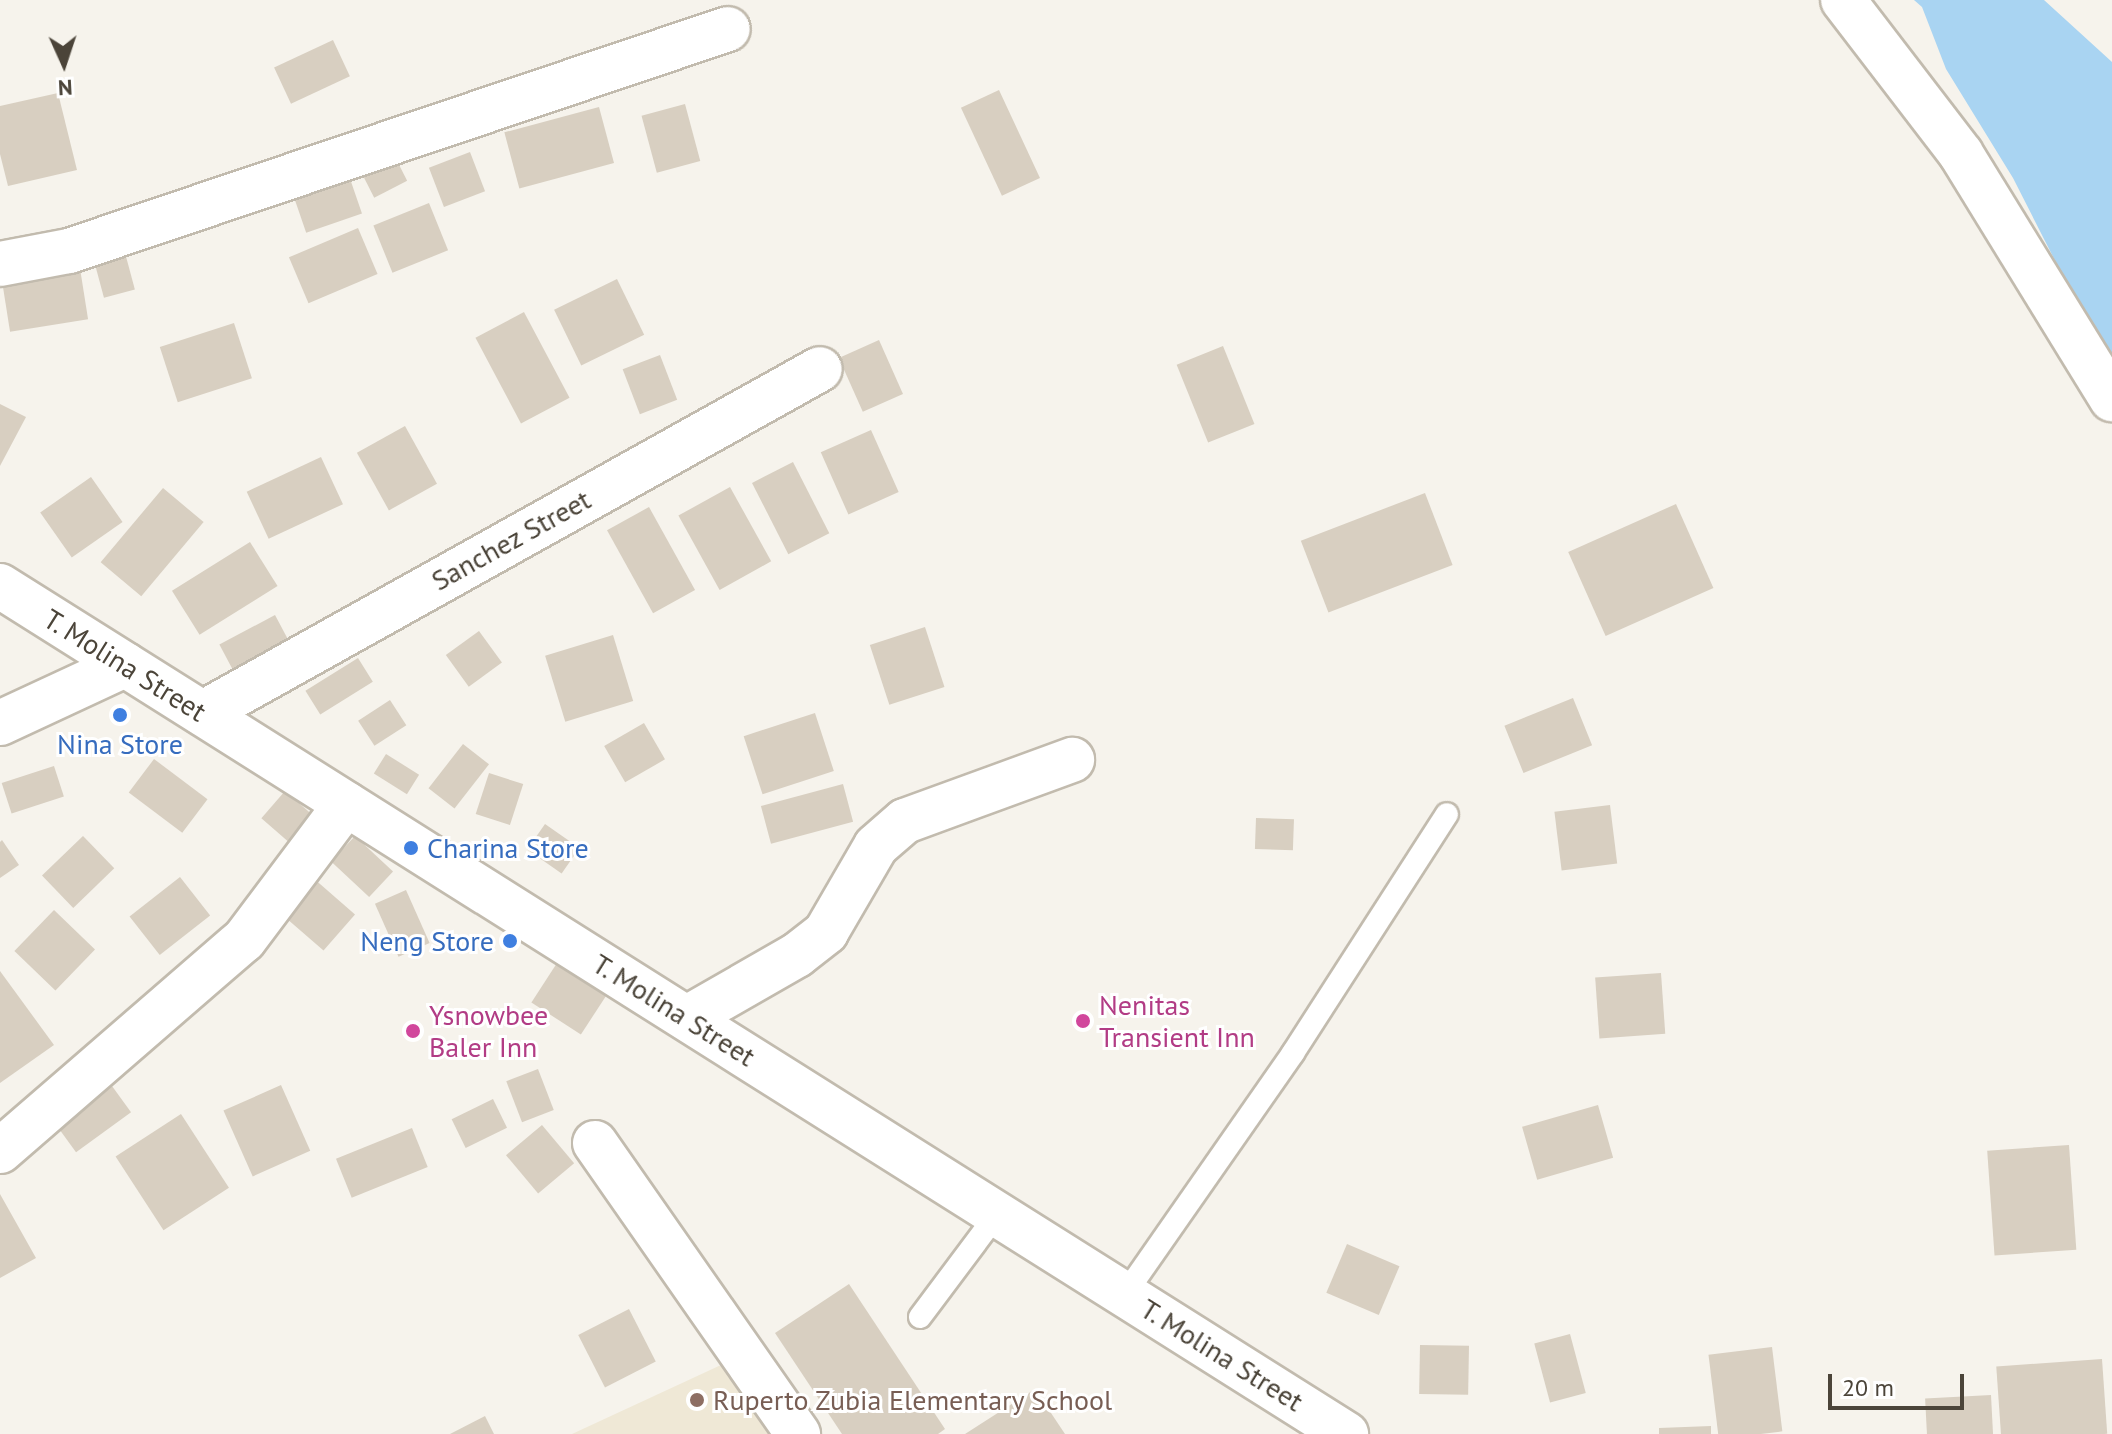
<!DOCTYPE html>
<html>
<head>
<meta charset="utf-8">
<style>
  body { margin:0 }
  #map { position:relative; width:2112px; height:1434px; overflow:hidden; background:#f6f3ec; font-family:"PT Sans",sans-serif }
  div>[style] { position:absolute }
  .education>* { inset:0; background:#efe8d6 }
  .water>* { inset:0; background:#a9d4f2 }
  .building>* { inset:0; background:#d8cfc1; transform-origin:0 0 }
  .roads { filter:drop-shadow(2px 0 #c2bbae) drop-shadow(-2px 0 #c2bbae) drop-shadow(0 2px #c2bbae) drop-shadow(0 -2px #c2bbae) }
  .lane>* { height:22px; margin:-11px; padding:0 11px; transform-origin:11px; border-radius:11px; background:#fff }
  .street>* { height:44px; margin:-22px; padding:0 22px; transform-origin:22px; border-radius:22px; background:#fff }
  .dots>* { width:22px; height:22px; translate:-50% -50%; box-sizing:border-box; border:4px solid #fff; border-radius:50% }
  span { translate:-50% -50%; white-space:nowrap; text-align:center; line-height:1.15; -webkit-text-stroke:6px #fff; paint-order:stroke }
  .street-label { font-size:28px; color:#4b4439 }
  .shop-label { font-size:28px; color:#366cbe }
  .left { translate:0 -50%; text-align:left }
  .right { translate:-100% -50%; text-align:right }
  .hotel-label { font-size:28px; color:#b23c85 }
  .education-label { font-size:28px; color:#785e54 }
  .north { position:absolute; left:24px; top:24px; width:80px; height:80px; -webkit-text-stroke:6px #fff; paint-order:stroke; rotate:177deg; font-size:22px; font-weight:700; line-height:32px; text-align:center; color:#4b4439 }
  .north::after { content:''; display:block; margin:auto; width:28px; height:36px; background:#4b4439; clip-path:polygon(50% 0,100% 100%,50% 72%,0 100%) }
  .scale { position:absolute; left:1828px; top:1374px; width:136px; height:36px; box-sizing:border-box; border:4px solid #4b4439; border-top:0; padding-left:10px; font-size:24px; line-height:28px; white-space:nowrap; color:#4b4439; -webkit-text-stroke:6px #fff; paint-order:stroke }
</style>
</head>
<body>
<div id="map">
  <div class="education">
    <i style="clip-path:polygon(721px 1365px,773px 1434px,572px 1434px)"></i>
  </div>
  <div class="water">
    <i style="clip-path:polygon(1914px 0,2044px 0,2112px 62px,2112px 390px,2105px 359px,2013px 178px,1946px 69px,1922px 7px)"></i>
  </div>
  <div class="building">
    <i style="left:333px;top:40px;width:40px;height:65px;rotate:65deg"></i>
    <i style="left:999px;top:90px;width:97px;height:42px;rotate:65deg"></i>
    <i style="clip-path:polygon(58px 93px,77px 170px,8px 186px,0 154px,0 106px)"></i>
    <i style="left:685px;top:104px;width:59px;height:45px;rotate:75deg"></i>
    <i style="left:599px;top:107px;width:58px;height:98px;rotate:75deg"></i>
    <i style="left:470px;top:152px;width:42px;height:44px;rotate:69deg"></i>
    <i style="left:394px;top:155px;width:29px;height:37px;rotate:63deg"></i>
    <i style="left:347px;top:170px;width:46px;height:59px;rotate:71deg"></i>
    <i style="left:429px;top:203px;width:51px;height:60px;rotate:68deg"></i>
    <i style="left:358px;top:228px;width:50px;height:75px;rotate:67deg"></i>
    <i style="left:124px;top:249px;width:42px;height:32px;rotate:75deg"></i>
    <i style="left:79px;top:262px;width:58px;height:79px;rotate:81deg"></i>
    <i style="left:617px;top:279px;width:62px;height:70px;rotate:64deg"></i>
    <i style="left:524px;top:312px;width:97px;height:55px;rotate:62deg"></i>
    <i style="left:234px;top:323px;width:58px;height:78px;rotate:72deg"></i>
    <i style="left:879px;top:340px;width:59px;height:44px;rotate:66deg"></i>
    <i style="left:1223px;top:346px;width:84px;height:50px;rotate:68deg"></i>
    <i style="left:660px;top:355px;width:48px;height:40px;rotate:69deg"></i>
    <i style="clip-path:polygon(0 404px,26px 417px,0 466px)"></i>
    <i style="left:405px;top:426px;width:66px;height:55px;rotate:61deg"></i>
    <i style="left:871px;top:430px;width:68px;height:55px;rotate:66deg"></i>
    <i style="left:321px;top:457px;width:52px;height:82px;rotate:65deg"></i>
    <i style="left:793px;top:462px;width:80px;height:46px;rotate:63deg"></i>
    <i style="left:91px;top:477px;width:55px;height:62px;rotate:55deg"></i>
    <i style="left:730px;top:487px;width:85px;height:59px;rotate:61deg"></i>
    <i style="left:163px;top:488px;width:53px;height:97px;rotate:40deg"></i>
    <i style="left:1425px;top:493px;width:77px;height:133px;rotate:69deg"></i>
    <i style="left:1676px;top:504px;width:92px;height:118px;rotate:66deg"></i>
    <i style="left:649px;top:507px;width:95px;height:48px;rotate:61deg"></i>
    <i style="left:250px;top:542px;width:52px;height:92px;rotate:58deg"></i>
    <i style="left:275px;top:615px;width:32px;height:63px;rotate:62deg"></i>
    <i style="left:925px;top:627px;width:63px;height:58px;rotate:72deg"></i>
    <i style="left:479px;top:631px;width:39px;height:41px;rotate:54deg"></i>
    <i style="left:613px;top:635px;width:69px;height:71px;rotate:73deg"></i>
    <i style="left:358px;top:658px;width:28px;height:62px;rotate:58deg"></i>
    <i style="left:1573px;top:698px;width:51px;height:74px;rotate:68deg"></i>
    <i style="left:390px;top:700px;width:30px;height:38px;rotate:57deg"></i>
    <i style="left:815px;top:713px;width:61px;height:75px;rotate:72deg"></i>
    <i style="left:644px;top:723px;width:42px;height:46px;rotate:60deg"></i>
    <i style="left:463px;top:744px;width:33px;height:56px;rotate:38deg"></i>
    <i style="left:386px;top:754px;width:39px;height:23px;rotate:32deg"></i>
    <i style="left:154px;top:759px;width:67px;height:42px;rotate:37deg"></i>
    <i style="left:54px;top:766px;width:32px;height:55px;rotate:72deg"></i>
    <i style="left:489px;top:773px;width:36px;height:43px;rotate:18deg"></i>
    <i style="left:843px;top:784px;width:39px;height:85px;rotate:75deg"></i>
    <i style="left:285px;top:791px;width:40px;height:36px;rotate:41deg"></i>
    <i style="left:1610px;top:805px;width:59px;height:56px;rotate:83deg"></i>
    <i style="left:1256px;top:818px;width:38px;height:31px;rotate:2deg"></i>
    <i style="left:545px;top:824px;width:42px;height:31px;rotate:35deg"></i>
    <i style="left:83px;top:836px;width:45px;height:57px;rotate:46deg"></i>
    <i style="left:355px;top:836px;width:52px;height:35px;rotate:43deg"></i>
    <i style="clip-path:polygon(2px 840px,19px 865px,0 878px,0 842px)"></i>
    <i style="left:180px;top:877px;width:49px;height:64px;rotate:52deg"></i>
    <i style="left:312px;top:877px;width:57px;height:48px;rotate:41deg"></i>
    <i style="left:406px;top:890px;width:58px;height:34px;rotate:66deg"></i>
    <i style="left:54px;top:910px;width:57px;height:57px;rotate:44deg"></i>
    <i style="left:557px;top:963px;width:59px;height:47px;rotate:33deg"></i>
    <i style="clip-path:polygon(0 971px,54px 1045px,0 1083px)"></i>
    <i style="left:1661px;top:973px;width:61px;height:66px;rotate:86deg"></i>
    <i style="left:538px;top:1069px;width:44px;height:34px;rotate:69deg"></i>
    <i style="left:104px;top:1075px;width:46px;height:68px;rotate:54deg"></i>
    <i style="left:281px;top:1085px;width:72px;height:63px;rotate:66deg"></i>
    <i style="left:493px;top:1099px;width:32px;height:46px;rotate:64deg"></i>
    <i style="left:1598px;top:1105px;width:55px;height:79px;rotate:74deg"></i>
    <i style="left:181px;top:1114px;width:88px;height:78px;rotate:57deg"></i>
    <i style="left:542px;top:1125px;width:50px;height:47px;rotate:50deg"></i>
    <i style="left:412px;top:1128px;width:42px;height:82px;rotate:68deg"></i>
    <i style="left:2069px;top:1145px;width:105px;height:82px;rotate:86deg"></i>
    <i style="clip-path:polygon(0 1194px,36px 1258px,0 1278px)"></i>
    <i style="left:1347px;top:1244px;width:57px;height:53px;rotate:23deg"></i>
    <i style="clip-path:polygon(849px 1284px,945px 1429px,938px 1434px,842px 1434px,775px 1333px)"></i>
    <i style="left:629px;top:1309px;width:59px;height:57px;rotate:63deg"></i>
    <i style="left:1570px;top:1334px;width:61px;height:37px;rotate:75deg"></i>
    <i style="left:1420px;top:1345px;width:49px;height:49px;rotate:1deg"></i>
    <i style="left:1772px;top:1347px;width:85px;height:64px;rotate:83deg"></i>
    <i style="left:2102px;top:1359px;width:75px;height:106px;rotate:86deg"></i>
    <i style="clip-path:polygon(1035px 1389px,1065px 1434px,965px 1434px)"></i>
    <i style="left:1991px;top:1395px;width:39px;height:66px;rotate:87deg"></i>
    <i style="clip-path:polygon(485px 1416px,494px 1434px,450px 1434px)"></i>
    <i style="clip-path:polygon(1711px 1426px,1711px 1434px,1659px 1434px,1659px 1428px)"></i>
  </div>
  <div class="roads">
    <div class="lane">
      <i style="left:1125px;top:1294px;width:294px;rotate:-55.1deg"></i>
      <i style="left:1293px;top:1053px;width:284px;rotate:-57.2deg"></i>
      <i style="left:920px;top:1317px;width:129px;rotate:-53.2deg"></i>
    </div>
    <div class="street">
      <i style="left:1843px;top:0;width:194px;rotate:52.5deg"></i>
      <i style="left:1961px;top:154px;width:288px;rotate:58.4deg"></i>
      <i style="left:0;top:264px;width:70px;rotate:-10.7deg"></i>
      <i style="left:69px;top:251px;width:695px;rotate:-18.62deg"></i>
      <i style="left:0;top:586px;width:1591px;rotate:32.21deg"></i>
      <i style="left:203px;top:713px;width:706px;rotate:-29.14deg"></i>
      <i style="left:0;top:723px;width:138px;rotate:-24.9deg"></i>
      <i style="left:687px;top:1018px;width:127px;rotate:-29.8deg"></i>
      <i style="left:797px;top:955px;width:37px;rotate:-38deg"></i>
      <i style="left:826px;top:932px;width:99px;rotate:-59.8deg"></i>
      <i style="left:876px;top:846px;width:38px;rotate:-41deg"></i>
      <i style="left:905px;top:821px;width:178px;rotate:-20.1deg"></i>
      <i style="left:595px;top:1143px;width:355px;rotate:55.1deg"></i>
      <i style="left:0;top:1151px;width:323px;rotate:-40.9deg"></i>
      <i style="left:244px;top:940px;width:170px;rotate:-53.1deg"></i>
    </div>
  </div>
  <div class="dots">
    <i style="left:120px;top:715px;background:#3f7fe0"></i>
    <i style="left:411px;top:848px;background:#3f7fe0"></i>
    <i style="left:510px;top:941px;background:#3f7fe0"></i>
    <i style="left:1083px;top:1021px;background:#d1479c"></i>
    <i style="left:413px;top:1031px;background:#d1479c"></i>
    <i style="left:697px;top:1400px;background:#8d6e63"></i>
  </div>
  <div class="street-label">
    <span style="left:511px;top:540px;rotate:-29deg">Sanchez Street</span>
    <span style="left:125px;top:665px;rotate:32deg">T. Molina Street</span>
    <span style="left:674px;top:1010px;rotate:32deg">T. Molina Street</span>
    <span style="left:1222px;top:1355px;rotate:32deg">T. Molina Street</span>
  </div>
  <div class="shop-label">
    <span style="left:120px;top:744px">Nina Store</span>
    <span class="left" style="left:427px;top:848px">Charina Store</span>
    <span class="right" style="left:494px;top:941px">Neng Store</span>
  </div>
  <div class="hotel-label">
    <span class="left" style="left:1099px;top:1021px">Nenitas<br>Transient Inn</span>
    <span class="left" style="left:429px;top:1031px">Ysnowbee<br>Baler Inn</span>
  </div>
  <div class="education-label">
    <span class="left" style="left:713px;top:1400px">Ruperto Zubia Elementary School</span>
  </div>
  <div class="north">N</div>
  <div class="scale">20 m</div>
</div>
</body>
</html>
